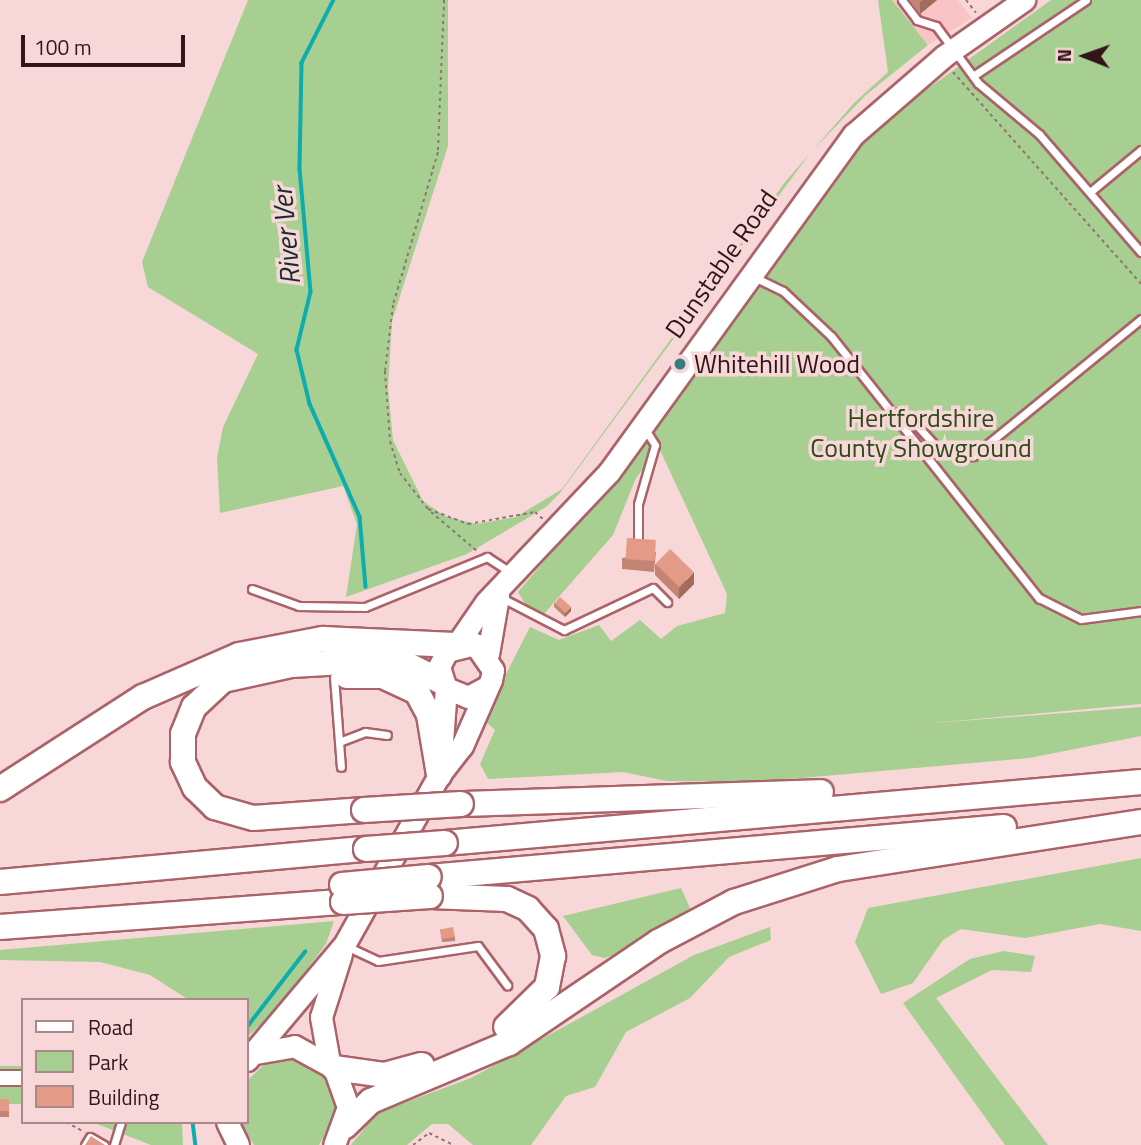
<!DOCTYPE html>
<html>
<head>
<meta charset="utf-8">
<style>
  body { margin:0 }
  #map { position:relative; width:1141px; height:1145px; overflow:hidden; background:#f8d7d8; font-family:"Titillium Web",sans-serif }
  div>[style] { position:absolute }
  .built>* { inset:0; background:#fac4c6 }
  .green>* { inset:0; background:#a7cf91; transform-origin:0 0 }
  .stream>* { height:3.5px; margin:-1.75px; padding:0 1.75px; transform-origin:1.75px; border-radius:1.75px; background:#0eacac }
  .path>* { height:2px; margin-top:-1px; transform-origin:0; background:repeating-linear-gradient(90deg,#927375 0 3.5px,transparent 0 7px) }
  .roads { filter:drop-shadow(2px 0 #ab6369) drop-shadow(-2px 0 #ab6369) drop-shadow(0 2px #ab6369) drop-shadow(0 -2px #ab6369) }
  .service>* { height:7px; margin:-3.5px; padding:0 3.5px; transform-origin:3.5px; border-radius:3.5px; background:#fff }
  .minor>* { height:14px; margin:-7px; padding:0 7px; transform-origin:7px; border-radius:7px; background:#fff }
  .primary>* { height:21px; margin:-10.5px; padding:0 10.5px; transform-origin:10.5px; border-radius:10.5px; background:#fff }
  .motorway>* { height:24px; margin:-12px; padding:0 12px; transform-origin:12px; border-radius:12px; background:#fff }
  .bridges { filter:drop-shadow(2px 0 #ab6369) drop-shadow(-2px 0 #ab6369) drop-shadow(0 2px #ab6369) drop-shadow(0 -2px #ab6369) }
  .motorway-bridge>* { height:24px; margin:-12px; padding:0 12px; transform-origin:12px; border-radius:12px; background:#fff }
  .wall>* { inset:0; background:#c38474; transform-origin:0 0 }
  .shaded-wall>* { inset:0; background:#9f6c5e }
  .building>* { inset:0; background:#e39a87; transform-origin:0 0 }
  .dots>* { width:19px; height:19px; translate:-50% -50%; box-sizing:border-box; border:4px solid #f8d7d8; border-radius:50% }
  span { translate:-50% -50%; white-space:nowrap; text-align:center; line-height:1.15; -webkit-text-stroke:7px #f8d7d8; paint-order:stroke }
  .street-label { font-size:26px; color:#321518 }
  .poi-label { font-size:26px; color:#321518 }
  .left { translate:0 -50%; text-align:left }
  .park-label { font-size:26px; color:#2d4b18 }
  .water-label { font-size:28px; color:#172e2e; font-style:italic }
  .legend { position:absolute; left:21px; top:998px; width:228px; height:126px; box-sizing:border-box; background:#f8d7d8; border:2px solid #a9898b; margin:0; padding:9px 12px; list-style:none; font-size:21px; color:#321518 }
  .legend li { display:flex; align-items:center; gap:14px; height:35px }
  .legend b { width:35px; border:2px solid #a9898b }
  .north { position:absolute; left:1050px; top:21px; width:70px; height:70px; -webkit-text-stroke:5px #f8d7d8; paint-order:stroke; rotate:271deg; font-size:19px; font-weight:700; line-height:28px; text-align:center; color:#321518 }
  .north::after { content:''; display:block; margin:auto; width:24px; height:32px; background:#321518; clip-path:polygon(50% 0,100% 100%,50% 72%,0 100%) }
  .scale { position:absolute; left:21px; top:35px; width:164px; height:32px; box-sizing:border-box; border:4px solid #321518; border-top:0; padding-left:9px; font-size:21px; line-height:24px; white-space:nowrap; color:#321518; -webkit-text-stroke:5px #f8d7d8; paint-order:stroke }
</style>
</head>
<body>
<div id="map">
  <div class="built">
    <i style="clip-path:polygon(892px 0,958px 0,972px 18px,928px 45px)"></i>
  </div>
  <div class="green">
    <i style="clip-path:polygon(248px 0,448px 0,448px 146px,392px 321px,388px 388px,393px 440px,423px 501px,445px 516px,476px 524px,516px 517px,562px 489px,785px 182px,854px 103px,888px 72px,878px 0,892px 0,928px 45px,866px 95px,811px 152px,560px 493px,546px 507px,467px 554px,346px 597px,357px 524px,343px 486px,220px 513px,217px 458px,223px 427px,258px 354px,148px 287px,142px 262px)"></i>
    <i style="clip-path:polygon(1051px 0,1141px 0,1141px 704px,922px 724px,1141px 707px,1141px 736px,1029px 758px,757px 782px,667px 781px,623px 772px,488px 779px,480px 764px,495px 730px,483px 719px,530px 627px,559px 640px,599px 625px,611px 641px,640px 620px,661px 639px,677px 626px,725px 613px,727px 594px,659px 448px,636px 478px,613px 535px,543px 615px,527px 607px,518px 592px,663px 420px,850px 157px,898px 110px)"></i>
    <i style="clip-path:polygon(1141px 858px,1141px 931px,1100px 924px,1025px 938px,961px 929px,943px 940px,913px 983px,881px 994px,855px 942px,868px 908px)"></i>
    <i style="clip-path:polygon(681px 888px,690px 908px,627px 952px,604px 958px,592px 955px,563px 916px)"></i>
    <i style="clip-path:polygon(334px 921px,326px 944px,274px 1013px,247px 1037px,247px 1000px,189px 1000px,150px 975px,100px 962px,0 960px,0 950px)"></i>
    <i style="clip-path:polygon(770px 927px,771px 940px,729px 957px,690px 998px,626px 1032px,595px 1087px,566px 1096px,531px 1145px,473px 1145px,448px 1124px,432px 1124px,407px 1145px,351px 1145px,377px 1113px,471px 1078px,694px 955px)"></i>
    <i style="clip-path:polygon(1004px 951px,1035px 956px,1031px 972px,992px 970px,936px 998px,1048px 1145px,1005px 1145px,903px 1003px,970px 959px)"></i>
    <i style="clip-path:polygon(290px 1059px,322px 1073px,332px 1087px,336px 1116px,319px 1145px,254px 1145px,241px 1122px,247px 1122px,247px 1081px,266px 1063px)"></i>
    <i style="left:23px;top:1066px;width:38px;height:23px;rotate:90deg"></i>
    <i style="clip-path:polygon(92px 1122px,182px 1122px,183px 1145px,151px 1145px)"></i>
  </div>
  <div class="stream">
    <i style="left:334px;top:0;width:71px;rotate:116.9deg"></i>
    <i style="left:302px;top:63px;width:106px;rotate:91.1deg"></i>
    <i style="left:300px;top:169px;width:123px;rotate:84.9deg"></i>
    <i style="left:311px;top:292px;width:60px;rotate:103.6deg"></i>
    <i style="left:297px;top:350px;width:56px;rotate:76.5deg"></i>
    <i style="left:310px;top:404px;width:124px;rotate:66.1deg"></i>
    <i style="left:360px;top:517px;width:70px;rotate:85.1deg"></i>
    <i style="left:247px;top:1027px;width:95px;rotate:-52.3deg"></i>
    <i style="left:193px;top:1122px;width:23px;rotate:83deg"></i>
  </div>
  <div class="path">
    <i style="left:444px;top:0;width:152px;rotate:92.3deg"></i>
    <i style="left:438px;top:152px;width:159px;rotate:106.4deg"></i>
    <i style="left:393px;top:305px;width:66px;rotate:96.9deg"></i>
    <i style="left:385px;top:371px;width:70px;rotate:85.9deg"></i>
    <i style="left:390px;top:441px;width:34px;rotate:73deg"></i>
    <i style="left:400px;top:473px;width:46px;rotate:52.1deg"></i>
    <i style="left:428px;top:509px;width:43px;rotate:20.6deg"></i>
    <i style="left:468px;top:524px;width:68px;rotate:-10.2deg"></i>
    <i style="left:535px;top:512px;width:11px;rotate:41deg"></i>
    <i style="left:966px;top:0;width:16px;rotate:52deg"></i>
    <i style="left:953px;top:72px;width:283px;rotate:48.4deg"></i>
    <i style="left:431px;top:512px;width:60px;rotate:40.3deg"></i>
    <i style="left:66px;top:1122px;width:21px;rotate:29deg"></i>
    <i style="left:413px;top:1145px;width:20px;rotate:-37deg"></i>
    <i style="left:429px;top:1133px;width:28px;rotate:26deg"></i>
  </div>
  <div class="roads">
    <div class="service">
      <i style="left:902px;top:0;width:25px;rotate:53deg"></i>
      <i style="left:917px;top:20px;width:20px;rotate:18deg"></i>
      <i style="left:936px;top:26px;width:71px;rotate:53.6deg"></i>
      <i style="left:978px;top:83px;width:80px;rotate:39.9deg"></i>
      <i style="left:1039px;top:134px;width:156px;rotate:49.2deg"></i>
      <i style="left:973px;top:76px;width:136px;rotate:-33.9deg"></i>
      <i style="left:1090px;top:192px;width:66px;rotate:-39.5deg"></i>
      <i style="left:752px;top:276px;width:34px;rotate:26deg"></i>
      <i style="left:783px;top:291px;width:66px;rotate:43.2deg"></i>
      <i style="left:831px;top:336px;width:335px;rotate:51.6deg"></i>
      <i style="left:1039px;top:598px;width:47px;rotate:26.6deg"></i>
      <i style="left:1081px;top:619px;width:61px;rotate:-7.6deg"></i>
      <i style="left:893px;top:412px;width:21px;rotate:23deg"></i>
      <i style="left:912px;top:420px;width:45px;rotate:47.7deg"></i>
      <i style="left:942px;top:453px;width:31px;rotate:6deg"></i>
      <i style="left:973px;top:456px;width:217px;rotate:-39.2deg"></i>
      <i style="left:638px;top:541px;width:37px;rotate:-90deg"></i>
      <i style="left:638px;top:504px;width:61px;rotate:-73.9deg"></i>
      <i style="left:655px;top:445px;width:19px;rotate:-122deg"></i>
      <i style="left:252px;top:589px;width:50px;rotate:19.9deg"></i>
      <i style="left:299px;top:606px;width:66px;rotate:0.9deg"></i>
      <i style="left:365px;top:607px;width:132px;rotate:-22.3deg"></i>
      <i style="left:487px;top:557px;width:27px;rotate:33deg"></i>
      <i style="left:502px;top:598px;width:70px;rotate:27.3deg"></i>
      <i style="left:564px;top:630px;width:98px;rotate:-25.3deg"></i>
      <i style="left:653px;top:588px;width:20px;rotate:45deg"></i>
      <i style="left:334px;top:677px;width:90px;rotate:85.6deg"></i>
      <i style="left:339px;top:742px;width:28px;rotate:-21deg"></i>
      <i style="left:365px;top:732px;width:22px;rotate:8deg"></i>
      <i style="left:346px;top:946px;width:35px;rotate:25deg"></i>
      <i style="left:378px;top:961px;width:101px;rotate:-8.5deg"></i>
      <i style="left:478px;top:946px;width:49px;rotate:53.4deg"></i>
      <i style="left:85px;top:1145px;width:9px;rotate:-58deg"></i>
      <i style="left:90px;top:1137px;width:16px;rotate:30deg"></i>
      <i style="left:114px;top:1145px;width:24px;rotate:-73deg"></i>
    </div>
    <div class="minor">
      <i style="left:0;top:1078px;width:23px"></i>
    </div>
    <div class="primary">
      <i style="left:457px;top:644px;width:51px;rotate:-55.4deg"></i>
      <i style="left:486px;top:602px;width:179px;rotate:-46.6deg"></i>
      <i style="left:609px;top:472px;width:417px;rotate:-54.1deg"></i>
      <i style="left:854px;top:134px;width:119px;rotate:-40.9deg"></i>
      <i style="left:944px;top:56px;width:98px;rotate:-35deg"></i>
      <i style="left:488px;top:654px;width:59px;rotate:-80.2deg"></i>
      <i style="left:440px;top:769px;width:81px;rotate:-85.8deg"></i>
      <i style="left:256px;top:1053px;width:39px;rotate:-10deg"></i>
      <i style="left:294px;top:1046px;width:46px;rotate:28.8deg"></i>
      <i style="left:334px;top:1068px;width:41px;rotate:70.3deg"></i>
      <i style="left:348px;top:1107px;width:40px;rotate:110.2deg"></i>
      <i style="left:247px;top:1060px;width:150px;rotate:-49.9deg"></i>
      <i style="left:344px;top:945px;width:195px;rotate:-60.8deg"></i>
      <i style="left:439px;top:775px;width:37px;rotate:-52deg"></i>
      <i style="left:462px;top:746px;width:72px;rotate:-66.3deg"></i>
      <i style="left:491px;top:680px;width:10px;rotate:-79deg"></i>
      <i style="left:493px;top:670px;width:32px;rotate:-125deg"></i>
      <i style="left:475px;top:644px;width:29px;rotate:166deg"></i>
      <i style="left:447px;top:651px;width:18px;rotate:117deg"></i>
      <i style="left:439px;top:667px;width:22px;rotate:72deg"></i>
      <i style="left:446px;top:688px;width:24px;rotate:22deg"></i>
      <i style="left:468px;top:697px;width:21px;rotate:-28deg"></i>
      <i style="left:329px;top:1062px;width:46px;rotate:-100.1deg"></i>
      <i style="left:321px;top:1017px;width:66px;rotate:-72.4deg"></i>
      <i style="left:227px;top:1122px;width:25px;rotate:64deg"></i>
    </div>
    <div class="motorway">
      <i style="left:347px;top:676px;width:36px"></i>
      <i style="left:383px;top:676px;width:38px;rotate:25deg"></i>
      <i style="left:417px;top:692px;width:26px;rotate:62deg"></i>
      <i style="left:429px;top:715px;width:61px;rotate:80.5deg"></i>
      <i style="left:0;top:789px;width:170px;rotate:-32.8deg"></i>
      <i style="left:143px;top:697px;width:105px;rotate:-23.6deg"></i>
      <i style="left:239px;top:655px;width:86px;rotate:-10.8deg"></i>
      <i style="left:323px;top:639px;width:132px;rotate:2.6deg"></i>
      <i style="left:461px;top:804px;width:360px;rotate:-1.9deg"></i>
      <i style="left:364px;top:810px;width:111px;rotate:175.9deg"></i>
      <i style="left:253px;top:818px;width:40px;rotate:-164deg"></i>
      <i style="left:215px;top:807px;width:28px;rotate:-136deg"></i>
      <i style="left:195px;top:788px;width:29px;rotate:-115deg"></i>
      <i style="left:183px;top:762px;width:28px;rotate:-90deg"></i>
      <i style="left:183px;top:734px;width:29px;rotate:-68deg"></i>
      <i style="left:194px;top:707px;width:40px;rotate:-43deg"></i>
      <i style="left:223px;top:680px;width:71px;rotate:-12.3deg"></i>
      <i style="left:292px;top:665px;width:104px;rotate:-3.3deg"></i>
      <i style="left:396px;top:659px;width:51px;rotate:26.6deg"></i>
      <i style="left:445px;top:843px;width:699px;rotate:-5.01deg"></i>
      <i style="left:429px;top:877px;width:577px;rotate:-4.97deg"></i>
      <i style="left:0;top:882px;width:367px;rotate:-5.2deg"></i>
      <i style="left:430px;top:896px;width:77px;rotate:2.2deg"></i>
      <i style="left:507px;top:899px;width:23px;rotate:25deg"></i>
      <i style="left:528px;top:909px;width:27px;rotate:48deg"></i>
      <i style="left:546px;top:929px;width:28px;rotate:75deg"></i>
      <i style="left:553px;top:956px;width:32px;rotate:101deg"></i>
      <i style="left:547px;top:987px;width:57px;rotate:135.7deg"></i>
      <i style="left:0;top:927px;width:344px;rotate:-4.2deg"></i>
      <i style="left:334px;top:1068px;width:50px;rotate:8deg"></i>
      <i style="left:384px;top:1075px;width:39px;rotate:-15deg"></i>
      <i style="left:345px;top:1126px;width:36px;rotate:-44deg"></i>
      <i style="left:371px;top:1101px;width:150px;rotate:-22.8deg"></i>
      <i style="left:509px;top:1043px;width:180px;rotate:-34.1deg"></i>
      <i style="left:658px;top:942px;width:86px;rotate:-27.8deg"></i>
      <i style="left:734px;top:902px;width:109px;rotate:-17.6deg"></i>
      <i style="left:838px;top:869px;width:307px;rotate:-8.8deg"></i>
    </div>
  </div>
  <div class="bridges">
    <div class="motorway-bridge">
      <i style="left:364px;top:810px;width:97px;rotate:-3.5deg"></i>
      <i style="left:366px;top:849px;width:79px;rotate:-4.3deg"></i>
      <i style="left:342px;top:885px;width:87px;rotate:-5.3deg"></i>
      <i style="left:343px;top:902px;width:87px;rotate:-3.9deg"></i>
    </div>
  </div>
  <div class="wall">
    <i style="clip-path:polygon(909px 0,937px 0,920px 14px)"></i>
    <i style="clip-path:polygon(656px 552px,654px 572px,622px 569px,622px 558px)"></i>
    <i style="clip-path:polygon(655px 564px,694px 584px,679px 599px,655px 575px)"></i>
    <i style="clip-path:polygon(554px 603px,571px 611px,565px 617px,554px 607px)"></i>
    <i style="clip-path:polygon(440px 929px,455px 937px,455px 941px,442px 942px)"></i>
    <i style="left:0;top:1099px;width:9px;height:18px"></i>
  </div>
  <div class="shaded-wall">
    <i style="clip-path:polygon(923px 0,937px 0,920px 14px,920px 2px)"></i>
    <i style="clip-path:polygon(694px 572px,694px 584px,679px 599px,679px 588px)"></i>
    <i style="clip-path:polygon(571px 607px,571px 611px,565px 617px,565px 613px)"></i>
  </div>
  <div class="building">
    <i style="left:627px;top:538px;width:29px;height:21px;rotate:4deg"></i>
    <i style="left:670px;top:549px;width:33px;height:21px;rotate:44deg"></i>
    <i style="left:560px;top:597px;width:15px;height:8px;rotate:42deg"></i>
    <i style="left:453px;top:927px;width:10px;height:13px;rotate:79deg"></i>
    <i style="left:0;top:1099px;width:9px;height:12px"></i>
    <i style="clip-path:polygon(91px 1136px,105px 1145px,85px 1145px)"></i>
  </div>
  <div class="dots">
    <i style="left:680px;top:364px;background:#347d7d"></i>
  </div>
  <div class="street-label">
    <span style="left:721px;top:264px;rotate:-55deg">Dunstable Road</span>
  </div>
  <div class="poi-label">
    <span class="left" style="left:694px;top:364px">Whitehill Wood</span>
  </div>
  <div class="park-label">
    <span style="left:921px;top:433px">Hertfordshire<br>County Showground</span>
  </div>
  <div class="water-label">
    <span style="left:286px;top:236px;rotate:-95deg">River Ver</span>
  </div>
  <ul class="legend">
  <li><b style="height:9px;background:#fff"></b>Road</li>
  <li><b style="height:19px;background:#a7cf91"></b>Park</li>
  <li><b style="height:19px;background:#e39a87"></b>Building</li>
  </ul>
  <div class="north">N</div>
  <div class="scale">100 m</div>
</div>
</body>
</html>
